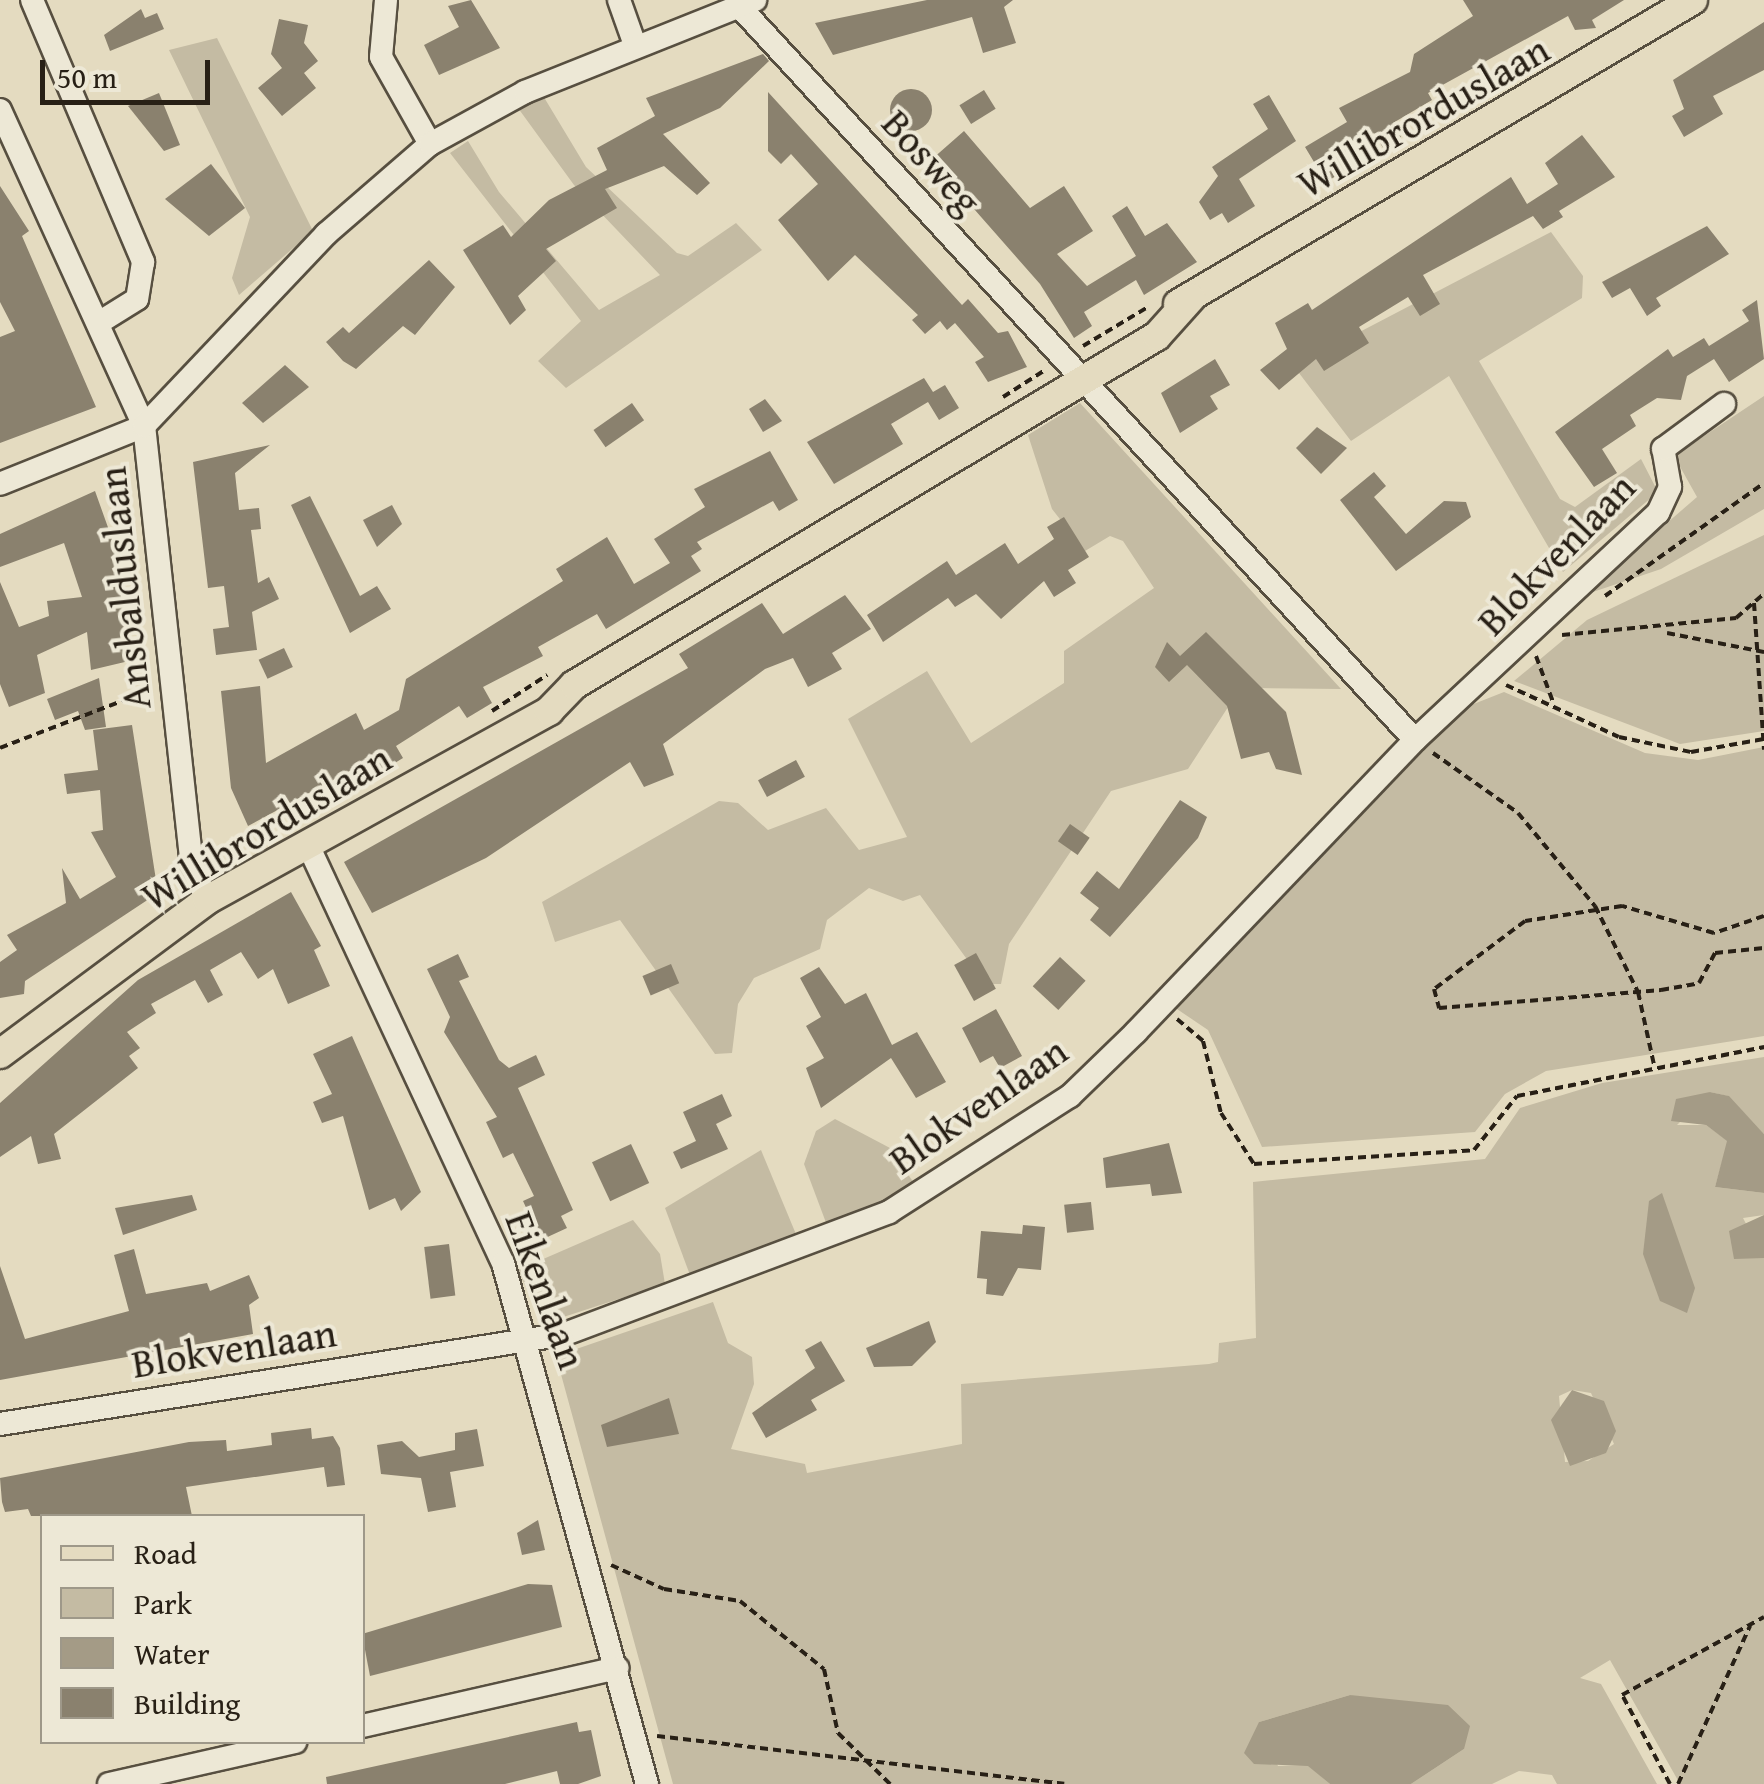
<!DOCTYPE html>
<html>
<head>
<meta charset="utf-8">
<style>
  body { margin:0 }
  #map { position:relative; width:1764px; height:1784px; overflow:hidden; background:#e4dbc0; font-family:"Gentium Book Plus",serif }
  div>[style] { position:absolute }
  .green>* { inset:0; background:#c4bba3 }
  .water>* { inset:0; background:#a49b86 }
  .building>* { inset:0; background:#8a816e; transform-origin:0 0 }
  .round { border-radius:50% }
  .path>* { height:4px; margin-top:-2px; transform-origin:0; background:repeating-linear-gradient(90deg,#282016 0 8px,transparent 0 13px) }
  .roads { filter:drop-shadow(2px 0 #574f40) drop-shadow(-2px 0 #574f40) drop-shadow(0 2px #574f40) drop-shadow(0 -2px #574f40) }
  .minor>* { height:22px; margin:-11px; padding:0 11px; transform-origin:11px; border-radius:11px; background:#ede8d6 }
  .major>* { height:28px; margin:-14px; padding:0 14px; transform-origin:14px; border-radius:14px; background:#e4dbc0 }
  span { translate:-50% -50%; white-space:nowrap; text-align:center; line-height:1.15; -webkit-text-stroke:8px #ede8d6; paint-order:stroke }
  .street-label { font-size:40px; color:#282016 }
  .legend { position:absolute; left:40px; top:1514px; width:325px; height:230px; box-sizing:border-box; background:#ede8d6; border:2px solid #9e9889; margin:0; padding:12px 18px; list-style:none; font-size:30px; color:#282016 }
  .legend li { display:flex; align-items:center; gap:20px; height:50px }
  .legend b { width:50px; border:2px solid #9e9889 }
  .scale { position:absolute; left:40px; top:60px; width:170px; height:45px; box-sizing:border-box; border:5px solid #282016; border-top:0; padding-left:12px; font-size:30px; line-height:35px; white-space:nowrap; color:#282016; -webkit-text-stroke:8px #ede8d6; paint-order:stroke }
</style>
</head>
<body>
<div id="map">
  <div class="green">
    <i style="clip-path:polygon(217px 38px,313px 231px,239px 295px,232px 278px,250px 217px,169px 50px)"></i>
    <i style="clip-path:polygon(542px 94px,586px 167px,677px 253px,688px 256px,736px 223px,762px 250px,566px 388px,538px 361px,581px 321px,450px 153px,468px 141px,499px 192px,599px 310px,660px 275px,574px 185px,518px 108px)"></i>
    <i style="clip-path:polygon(1551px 232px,1583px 276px,1582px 298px,1479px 361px,1560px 499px,1575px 507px,1641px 459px,1658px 492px,1563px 572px,1449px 376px,1351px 441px,1299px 373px,1306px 360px)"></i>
    <i style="clip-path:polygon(1764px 396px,1764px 509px,1661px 569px,1584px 595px,1697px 497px,1674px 456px)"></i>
    <i style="clip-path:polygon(1080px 403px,1341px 689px,1255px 688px,1232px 701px,1188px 769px,1111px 791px,1009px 944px,1001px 984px,985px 984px,920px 895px,903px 901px,869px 888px,827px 920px,820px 949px,754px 978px,738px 1004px,732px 1053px,715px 1054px,620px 920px,555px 942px,542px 902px,719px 801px,738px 803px,768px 830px,826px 808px,859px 850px,907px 837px,848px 719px,927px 671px,971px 743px,1064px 683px,1064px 651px,1154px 588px,1123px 541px,1110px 536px,1085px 551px,1052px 509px,1028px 435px)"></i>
    <i style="clip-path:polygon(1764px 535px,1764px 731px,1680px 744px,1514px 681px,1587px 620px)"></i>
    <i style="clip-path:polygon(1504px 692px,1645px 753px,1698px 760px,1764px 747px,1764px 1036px,1546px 1071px,1505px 1094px,1475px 1132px,1262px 1147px,1208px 1030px,1174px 1007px,1461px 709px)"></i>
    <i style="clip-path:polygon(evenodd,1764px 1057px,1764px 1134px,1728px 1096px,1710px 1092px,1677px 1125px,1706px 1125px,1728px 1141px,1715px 1187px,1764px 1193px,1764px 1215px,1743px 1218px,1764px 1258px,1764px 1784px,1680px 1784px,1610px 1660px,1580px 1678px,1601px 1684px,1657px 1784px,1557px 1784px,1552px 1775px,1519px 1771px,1492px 1784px,1411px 1784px,1464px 1749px,1350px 1695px,1259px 1722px,1278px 1766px,1308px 1765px,1330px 1784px,673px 1784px,556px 1356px,713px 1302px,728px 1343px,752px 1357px,754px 1384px,731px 1449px,805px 1464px,807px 1473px,962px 1444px,961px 1384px,1209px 1364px,1218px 1362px,1219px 1343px,1256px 1338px,1253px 1182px,1485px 1159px,1520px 1108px,1602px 1083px,1764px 1057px,1572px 1390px,1591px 1393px,1614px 1444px,1588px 1461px,1565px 1462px,1559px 1396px,1572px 1390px)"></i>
    <i style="clip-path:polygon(835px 1119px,890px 1148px,918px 1189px,828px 1228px,804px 1164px,816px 1131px)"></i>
    <i style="clip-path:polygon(761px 1150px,798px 1239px,690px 1275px,665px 1208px)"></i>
    <i style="clip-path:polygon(633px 1220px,660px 1254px,665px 1284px,551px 1321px,538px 1314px,518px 1270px)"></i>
  </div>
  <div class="water">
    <i style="clip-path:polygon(1710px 1092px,1729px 1096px,1764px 1134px,1764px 1193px,1715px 1187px,1727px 1141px,1706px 1125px,1671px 1121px,1676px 1099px)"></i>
    <i style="clip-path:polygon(1662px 1193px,1695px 1288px,1687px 1313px,1660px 1301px,1643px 1254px,1649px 1201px)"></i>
    <i style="clip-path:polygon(1764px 1215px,1764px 1258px,1734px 1259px,1729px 1231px)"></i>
    <i style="clip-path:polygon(1572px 1390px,1604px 1401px,1616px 1431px,1606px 1453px,1570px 1466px,1551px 1420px)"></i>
    <i style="clip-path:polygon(1350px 1695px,1448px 1705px,1470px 1726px,1464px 1749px,1411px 1784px,1330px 1784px,1308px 1766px,1254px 1764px,1244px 1753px,1259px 1722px)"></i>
  </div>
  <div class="building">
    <i style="clip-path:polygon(471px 0,500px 48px,439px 75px,424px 45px,459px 27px,448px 6px)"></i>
    <i style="clip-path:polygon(927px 0,1013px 0,1004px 7px,1016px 43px,983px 53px,972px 17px,833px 55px,815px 23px)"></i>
    <i style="clip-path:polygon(1463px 0,1624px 0,1592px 20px,1596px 28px,1575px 30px,1568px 16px,1428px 93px,1432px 100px,1393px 123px,1401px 137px,1383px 148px,1374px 133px,1338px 157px,1346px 170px,1326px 182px,1305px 147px,1347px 122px,1339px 108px,1410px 72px,1414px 54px,1473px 16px)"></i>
    <i style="clip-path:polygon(141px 9px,145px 18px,157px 13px,164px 29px,110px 51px,104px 35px)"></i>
    <i style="clip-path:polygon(279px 19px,308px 25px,304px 43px,318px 61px,304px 73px,316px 88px,282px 116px,258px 88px,282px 68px,271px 54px)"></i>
    <i style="clip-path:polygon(1764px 22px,1764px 70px,1713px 96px,1723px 114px,1684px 137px,1672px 116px,1684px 109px,1673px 80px)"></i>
    <i style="clip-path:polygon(763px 54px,769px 61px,720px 108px,663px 134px,710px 183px,697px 195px,664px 166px,605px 189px,617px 208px,546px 249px,556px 261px,518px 296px,526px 310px,510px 325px,463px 250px,503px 225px,511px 237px,549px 200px,607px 170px,597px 148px,655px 116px,646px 98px)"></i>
    <i class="round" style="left:890px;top:89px;width:42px;height:42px"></i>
    <i style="left:984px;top:90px;width:22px;height:29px;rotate:58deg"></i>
    <i style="clip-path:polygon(768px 92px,962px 305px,968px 299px,998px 333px,1008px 331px,1027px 367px,988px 382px,975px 362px,984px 357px,955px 323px,947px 330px,940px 321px,925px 334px,912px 320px,918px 315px,855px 255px,828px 281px,778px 220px,818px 184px,791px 154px,781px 164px,768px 151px)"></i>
    <i style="clip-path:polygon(159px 93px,180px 145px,164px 151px,128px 106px)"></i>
    <i style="clip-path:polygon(1269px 95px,1296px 141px,1239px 179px,1255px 206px,1228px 223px,1222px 213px,1210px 220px,1199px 202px,1218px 176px,1212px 167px,1268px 129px,1253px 104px)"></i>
    <i style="clip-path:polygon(964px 131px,1030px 208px,1064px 186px,1093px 231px,1057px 254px,1087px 286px,1136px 256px,1112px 216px,1127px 206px,1145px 236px,1167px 223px,1197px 262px,1144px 295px,1136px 280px,1084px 312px,1092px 326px,1074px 338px,1040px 284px,931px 160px)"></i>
    <i style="clip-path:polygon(1582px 135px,1615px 177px,1559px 211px,1563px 217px,1543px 229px,1533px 216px,1423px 275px,1440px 304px,1420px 316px,1408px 297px,1359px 327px,1369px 343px,1324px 371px,1316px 359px,1279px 390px,1260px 370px,1287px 349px,1275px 323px,1308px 303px,1312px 310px,1511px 177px,1527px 204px,1558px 184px,1545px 163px)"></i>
    <i style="clip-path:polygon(211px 164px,245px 208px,209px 236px,165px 199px)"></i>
    <i style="clip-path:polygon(0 186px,29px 231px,22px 236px,96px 407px,0 443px,0 337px,15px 331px,0 302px)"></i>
    <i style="clip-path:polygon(1707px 226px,1729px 254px,1656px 298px,1661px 306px,1647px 316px,1630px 288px,1612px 298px,1602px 282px)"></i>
    <i style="clip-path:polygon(429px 260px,455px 287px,415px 335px,403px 326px,356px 369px,343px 361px,326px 342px,343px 327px,349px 333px)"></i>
    <i style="clip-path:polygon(1757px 300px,1764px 359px,1729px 382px,1714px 359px,1687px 376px,1681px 400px,1657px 398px,1630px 415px,1636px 426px,1602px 449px,1617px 473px,1594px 487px,1555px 432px,1668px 349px,1673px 357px,1704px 338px,1709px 346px,1749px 321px,1742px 310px)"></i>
    <i style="clip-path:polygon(1215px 359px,1230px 385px,1210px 396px,1218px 409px,1180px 433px,1161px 393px)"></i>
    <i style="clip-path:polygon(285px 365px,309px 387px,263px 423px,242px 403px)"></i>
    <i style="clip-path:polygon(924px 378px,933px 392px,945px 385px,959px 408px,939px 420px,928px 402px,891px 424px,903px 444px,834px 484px,807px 442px)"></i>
    <i style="clip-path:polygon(765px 399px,782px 421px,763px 432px,749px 409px)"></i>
    <i style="left:632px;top:403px;width:21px;height:47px;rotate:55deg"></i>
    <i style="clip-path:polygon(1317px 427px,1347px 448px,1321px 474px,1296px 448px)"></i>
    <i style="clip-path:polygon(270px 445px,235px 473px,239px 510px,259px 508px,261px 529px,251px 530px,258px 583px,269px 577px,279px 599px,252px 612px,257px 650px,216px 655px,213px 629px,229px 627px,224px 586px,208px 588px,193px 462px)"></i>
    <i style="clip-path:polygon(770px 451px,798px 500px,779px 511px,773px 501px,697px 542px,702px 549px,691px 556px,701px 571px,606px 629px,597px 614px,538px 647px,543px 656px,483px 687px,492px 703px,467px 718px,459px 706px,396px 746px,403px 758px,380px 772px,372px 759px,248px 826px,231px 788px,221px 691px,260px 686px,266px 763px,356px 713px,364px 730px,399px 710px,406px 679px,563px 581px,556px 569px,607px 537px,634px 584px,670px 563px,654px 539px,705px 507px,694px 489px)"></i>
    <i style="clip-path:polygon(1374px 472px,1386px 486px,1374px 497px,1406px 534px,1444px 501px,1466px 502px,1471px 517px,1396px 571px,1340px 500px)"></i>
    <i style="clip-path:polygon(95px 491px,115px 547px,129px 661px,91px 670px,87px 632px,37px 655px,45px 693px,9px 707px,0 684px,0 582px,19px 627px,49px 616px,47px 601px,82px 597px,64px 543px,0 567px,0 534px)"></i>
    <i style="clip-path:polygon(310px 496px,360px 596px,377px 586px,391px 609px,350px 633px,291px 505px)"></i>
    <i style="clip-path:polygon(392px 505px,402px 524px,377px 547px,363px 520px)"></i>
    <i style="clip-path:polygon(1064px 517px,1089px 557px,1068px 570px,1076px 583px,1054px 597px,1044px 581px,1001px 619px,976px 594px,955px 607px,948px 598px,883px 642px,867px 615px,947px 561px,956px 575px,1005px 543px,1018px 564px,1054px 539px,1047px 527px)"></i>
    <i style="clip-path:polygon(845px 595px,871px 629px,832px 653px,842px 669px,808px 687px,793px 658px,765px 669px,663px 744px,674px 775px,644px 787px,630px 762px,486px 858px,372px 913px,344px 862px,688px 668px,679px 654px,762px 603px,783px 634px)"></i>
    <i style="clip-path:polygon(1206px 632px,1286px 712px,1302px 775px,1276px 769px,1269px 752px,1241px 759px,1227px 706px,1187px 665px,1169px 682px,1155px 667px,1167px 642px,1180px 656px)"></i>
    <i style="left:284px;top:648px;width:21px;height:28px;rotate:65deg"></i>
    <i style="clip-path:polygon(99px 678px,106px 727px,85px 730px,78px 711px,55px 720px,47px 699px)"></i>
    <i style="clip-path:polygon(132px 725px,158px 893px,25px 981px,24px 994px,0 998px,0 962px,17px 950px,7px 935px,66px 903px,62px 868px,80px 899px,116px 877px,91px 832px,103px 830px,100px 790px,67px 794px,64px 774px,98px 770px,93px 730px)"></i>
    <i style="left:796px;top:760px;width:19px;height:43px;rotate:62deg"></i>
    <i style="clip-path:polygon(1180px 800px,1207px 817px,1198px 838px,1110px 937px,1090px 920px,1099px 908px,1080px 893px,1097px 871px,1119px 889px)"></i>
    <i style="left:1070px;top:824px;width:24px;height:21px;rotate:35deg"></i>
    <i style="clip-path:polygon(291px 892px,321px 946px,314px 950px,330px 986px,288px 1004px,273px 969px,258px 979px,241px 952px,210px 970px,223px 995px,208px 1003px,195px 980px,151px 1004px,156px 1013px,127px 1032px,140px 1048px,129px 1056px,138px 1068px,54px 1134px,61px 1159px,38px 1164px,31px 1136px,0 1157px,0 1103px,138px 980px)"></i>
    <i style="left:976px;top:953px;width:41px;height:25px;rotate:61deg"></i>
    <i style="clip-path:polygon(458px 954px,469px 977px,459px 981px,499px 1060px,509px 1068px,536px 1055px,545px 1075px,518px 1088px,573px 1210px,561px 1216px,567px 1228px,541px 1240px,523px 1201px,534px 1196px,513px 1153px,503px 1158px,486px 1122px,497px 1117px,444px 1032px,450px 1017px,427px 969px)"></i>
    <i style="left:1060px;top:957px;width:35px;height:40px;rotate:43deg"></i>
    <i style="left:671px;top:964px;width:21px;height:31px;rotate:67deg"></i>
    <i style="clip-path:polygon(819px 967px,845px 1004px,866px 993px,892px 1045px,917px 1032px,946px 1082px,916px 1098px,891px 1058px,821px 1108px,806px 1068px,824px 1058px,806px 1026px,821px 1017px,800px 978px)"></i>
    <i style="clip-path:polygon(996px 1009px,1022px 1056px,1000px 1068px,993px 1056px,980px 1063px,962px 1028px)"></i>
    <i style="clip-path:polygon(352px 1036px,421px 1192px,401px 1211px,395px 1198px,369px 1210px,343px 1116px,322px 1123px,313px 1102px,332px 1094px,313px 1054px)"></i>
    <i style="clip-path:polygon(722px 1094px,732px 1116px,716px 1124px,728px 1149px,681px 1169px,673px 1152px,696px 1141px,683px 1112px)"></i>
    <i style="clip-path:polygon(1169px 1143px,1182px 1193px,1152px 1196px,1150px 1184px,1106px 1188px,1103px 1158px)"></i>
    <i style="left:631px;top:1144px;width:43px;height:43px;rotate:65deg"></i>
    <i style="clip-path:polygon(192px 1195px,197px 1210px,123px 1235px,115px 1208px)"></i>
    <i style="left:1091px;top:1202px;width:28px;height:27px;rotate:84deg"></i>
    <i style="clip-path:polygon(1023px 1225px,1045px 1227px,1041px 1270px,1018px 1268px,1003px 1296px,986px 1294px,987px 1279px,977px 1278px,981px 1231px,1022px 1234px)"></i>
    <i style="left:449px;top:1244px;width:52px;height:25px;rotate:83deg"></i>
    <i style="clip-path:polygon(134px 1249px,146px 1294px,207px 1283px,210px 1291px,249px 1275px,259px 1298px,249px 1305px,253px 1334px,0 1380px,0 1266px,25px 1339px,129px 1311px,114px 1255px)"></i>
    <i style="clip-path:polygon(929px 1321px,936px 1342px,912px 1366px,874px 1367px,866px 1348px)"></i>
    <i style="clip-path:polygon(821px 1341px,845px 1381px,811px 1400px,817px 1410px,766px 1438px,752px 1413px,815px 1368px,805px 1350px)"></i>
    <i style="clip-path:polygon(669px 1398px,679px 1434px,607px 1447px,601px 1425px)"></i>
    <i style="clip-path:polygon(311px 1428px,312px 1439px,333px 1436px,340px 1448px,345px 1485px,327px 1487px,324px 1467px,186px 1487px,192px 1516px,31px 1516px,28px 1509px,5px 1512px,2px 1502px,0 1478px,189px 1442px,226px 1440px,227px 1451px,272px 1445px,271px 1433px)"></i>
    <i style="clip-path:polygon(477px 1429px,484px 1466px,450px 1472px,456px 1507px,428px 1512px,421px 1478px,381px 1474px,377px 1445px,402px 1441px,419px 1457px,455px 1450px,455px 1433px)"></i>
    <i style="clip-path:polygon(538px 1520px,545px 1550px,522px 1555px,517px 1533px)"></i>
    <i style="clip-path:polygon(528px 1584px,552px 1585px,562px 1627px,370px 1676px,362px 1634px)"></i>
    <i style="clip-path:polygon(577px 1722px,579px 1732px,591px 1730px,601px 1776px,578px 1784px,560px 1784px,557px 1771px,505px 1784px,327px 1784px,326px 1777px)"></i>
  </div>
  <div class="path">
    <i style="left:1083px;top:346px;width:76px;rotate:-31deg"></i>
    <i style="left:1003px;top:397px;width:50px;rotate:-32.7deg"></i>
    <i style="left:1605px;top:596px;width:195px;rotate:-35.4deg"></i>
    <i style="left:1754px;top:603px;width:147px;rotate:86.1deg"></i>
    <i style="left:1667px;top:633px;width:99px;rotate:11.1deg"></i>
    <i style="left:1562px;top:635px;width:175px;rotate:-5.6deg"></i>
    <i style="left:1736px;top:618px;width:37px;rotate:-41deg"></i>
    <i style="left:1536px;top:656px;width:49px;rotate:69.7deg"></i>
    <i style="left:1506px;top:685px;width:124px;rotate:24.7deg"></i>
    <i style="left:1619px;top:737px;width:74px;rotate:11.8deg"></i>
    <i style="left:1691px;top:752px;width:74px;rotate:-10.1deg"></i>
    <i style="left:492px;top:711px;width:66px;rotate:-33.2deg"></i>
    <i style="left:0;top:748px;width:161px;rotate:-21.1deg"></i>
    <i style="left:1433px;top:753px;width:104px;rotate:35.2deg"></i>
    <i style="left:1518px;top:813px;width:121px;rotate:50.4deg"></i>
    <i style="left:1595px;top:906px;width:96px;rotate:63.4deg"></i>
    <i style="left:1638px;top:992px;width:75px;rotate:77.6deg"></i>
    <i style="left:1764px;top:916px;width:53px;rotate:161.2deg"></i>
    <i style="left:1714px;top:933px;width:96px;rotate:-163.6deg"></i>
    <i style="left:1622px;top:906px;width:98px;rotate:171.2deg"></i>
    <i style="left:1525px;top:921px;width:114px;rotate:143.2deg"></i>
    <i style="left:1434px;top:989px;width:20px;rotate:75deg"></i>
    <i style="left:1439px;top:1008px;width:223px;rotate:-4.6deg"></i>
    <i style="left:1661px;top:990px;width:39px;rotate:-10deg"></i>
    <i style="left:1699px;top:983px;width:34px;rotate:-62deg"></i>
    <i style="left:1715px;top:953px;width:49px;rotate:-5.8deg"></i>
    <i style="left:1177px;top:1019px;width:34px;rotate:40deg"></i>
    <i style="left:1203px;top:1041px;width:74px;rotate:76deg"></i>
    <i style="left:1221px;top:1113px;width:61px;rotate:57.1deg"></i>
    <i style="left:1254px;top:1164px;width:220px;rotate:-3.6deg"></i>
    <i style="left:1474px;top:1150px;width:69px;rotate:-51.5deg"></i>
    <i style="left:1517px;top:1096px;width:252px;rotate:-11.2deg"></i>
    <i style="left:611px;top:1565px;width:58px;rotate:24.4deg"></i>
    <i style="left:664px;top:1589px;width:77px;rotate:9deg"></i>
    <i style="left:740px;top:1601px;width:108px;rotate:39deg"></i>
    <i style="left:824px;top:1669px;width:66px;rotate:77.7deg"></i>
    <i style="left:838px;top:1733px;width:73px;rotate:44.4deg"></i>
    <i style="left:657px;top:1736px;width:410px;rotate:6.7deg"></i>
    <i style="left:1670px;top:1784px;width:101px;rotate:-118.3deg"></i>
    <i style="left:1622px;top:1695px;width:162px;rotate:-28.8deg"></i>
    <i style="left:1678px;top:1784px;width:174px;rotate:-65.5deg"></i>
  </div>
  <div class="roads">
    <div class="minor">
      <i style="left:32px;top:0;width:285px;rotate:67deg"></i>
      <i style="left:143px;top:262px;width:37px;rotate:99deg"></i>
      <i style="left:137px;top:299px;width:44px;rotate:148.1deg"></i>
      <i style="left:386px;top:0;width:57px;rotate:95deg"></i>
      <i style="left:381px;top:57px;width:100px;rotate:60.6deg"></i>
      <i style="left:619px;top:0;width:48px;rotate:70.4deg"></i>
      <i style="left:738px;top:5px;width:999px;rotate:47.35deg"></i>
      <i style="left:0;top:110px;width:347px;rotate:65.5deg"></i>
      <i style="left:144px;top:426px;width:155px;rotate:158.1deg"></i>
      <i style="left:308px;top:845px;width:461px;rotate:65deg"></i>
      <i style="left:503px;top:1263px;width:541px;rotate:74.55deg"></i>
      <i style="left:207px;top:900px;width:36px;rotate:-114deg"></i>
      <i style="left:192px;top:867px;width:444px;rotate:-96.2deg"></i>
      <i style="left:144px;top:426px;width:265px;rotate:-46.5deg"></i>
      <i style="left:326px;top:234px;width:138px;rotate:-40.9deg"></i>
      <i style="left:430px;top:144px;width:108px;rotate:-28.7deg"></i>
      <i style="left:525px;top:92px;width:248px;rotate:-21.8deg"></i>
      <i style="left:0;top:1424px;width:572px;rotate:-9.05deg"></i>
      <i style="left:565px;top:1334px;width:346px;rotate:-20.6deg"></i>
      <i style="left:889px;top:1212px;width:215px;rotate:-32.7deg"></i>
      <i style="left:1070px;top:1096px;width:92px;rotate:-44.1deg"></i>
      <i style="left:1136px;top:1032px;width:404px;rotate:-46.3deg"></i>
      <i style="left:1415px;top:740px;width:333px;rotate:-43.1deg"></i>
      <i style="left:1658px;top:513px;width:29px;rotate:-65deg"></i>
      <i style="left:1670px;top:487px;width:39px;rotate:-100deg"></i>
      <i style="left:1663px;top:449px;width:76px;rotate:-36.4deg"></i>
      <i style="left:362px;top:1726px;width:262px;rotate:-12.8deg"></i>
      <i style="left:109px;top:1784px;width:191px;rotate:-12.7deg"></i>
    </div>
    <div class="major">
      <i style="left:1178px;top:304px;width:598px;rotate:-30.55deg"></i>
      <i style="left:0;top:1054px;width:258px;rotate:-36.6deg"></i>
      <i style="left:207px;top:900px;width:391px;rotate:-28.9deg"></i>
      <i style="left:549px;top:711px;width:36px;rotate:-46deg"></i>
      <i style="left:574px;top:685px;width:679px;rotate:-30.91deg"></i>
      <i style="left:1157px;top:336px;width:51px;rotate:-48.2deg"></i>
    </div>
  </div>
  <div class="street-label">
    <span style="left:1423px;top:116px;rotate:-30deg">Willibrorduslaan</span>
    <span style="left:932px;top:162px;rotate:48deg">Bosweg</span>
    <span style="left:1556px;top:554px;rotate:-46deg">Blokvenlaan</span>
    <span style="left:124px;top:588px;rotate:-96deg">Ansbalduslaan</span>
    <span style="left:266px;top:827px;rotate:-31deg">Willibrorduslaan</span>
    <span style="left:978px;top:1105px;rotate:-35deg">Blokvenlaan</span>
    <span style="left:546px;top:1290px;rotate:70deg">Eikenlaan</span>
    <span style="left:234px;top:1348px;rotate:-9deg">Blokvenlaan</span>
  </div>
  <ul class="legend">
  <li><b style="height:12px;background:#e4dbc0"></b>Road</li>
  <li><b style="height:28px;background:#c4bba3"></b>Park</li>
  <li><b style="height:28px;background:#a49b86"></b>Water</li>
  <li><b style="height:28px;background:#8a816e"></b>Building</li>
  </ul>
  <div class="scale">50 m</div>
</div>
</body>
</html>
